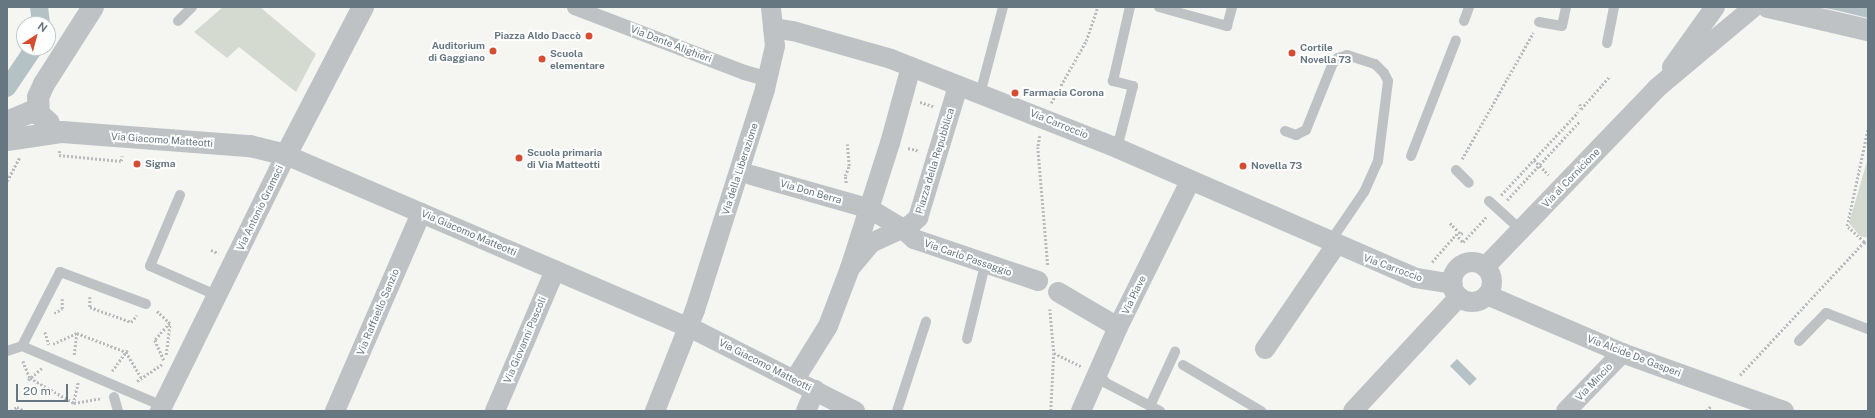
<!DOCTYPE html>
<html>
<head>
<meta charset="utf-8">
<style>
  body { margin:0 }
  #map { position:relative; width:1875px; height:418px; overflow:hidden; background:#f5f5f2; font-family:"Public Sans",sans-serif }
  div>[style] { position:absolute }
  .green>* { inset:0; background:#d5dad1 }
  .water>* { inset:0; background:#b5c2c5; transform-origin:0 0 }
  .canal>* { height:18px; margin:-9px; padding:0 9px; transform-origin:9px; border-radius:9px; background:#b5c2c5 }
  .path>* { height:2.5px; margin-top:-1.25px; transform-origin:0; background:repeating-linear-gradient(90deg,#b8bbbd 0 2px,transparent 0 4px) }
  .service>* { height:10px; margin:-5px; padding:0 5px; transform-origin:5px; border-radius:5px; background:#bec2c5 }
  .pedestrian>* { height:15px; margin:-7.5px; padding:0 7.5px; transform-origin:7.5px; border-radius:7.5px; background:#bec2c5 }
  .minor>* { height:20px; margin:-10px; padding:0 10px; transform-origin:10px; border-radius:10px; background:#bec2c5 }
  .minor>.ring { margin:-10px; padding:0; box-sizing:content-box; background:none; border:20px solid #bec2c5; border-radius:50% }
  .tertiary>* { height:22px; margin:-11px; padding:0 11px; transform-origin:11px; border-radius:11px; background:#bec2c5 }
  .dots>* { width:11px; height:11px; translate:-50% -50%; box-sizing:border-box; border:2px solid #fff; border-radius:50% }
  span { translate:-50% -50%; white-space:nowrap; text-align:center; line-height:1.15; -webkit-text-stroke:4px #fff; paint-order:stroke }
  .poi-label { font-size:10px; color:#667781; font-weight:700 }
  .right { translate:-100% -50%; text-align:right }
  .left { translate:0 -50%; text-align:left }
  .street-label { font-size:10px; color:#667781 }
  .frame { position:absolute; inset:0; border:8px solid #667781; pointer-events:none }
  .north { position:absolute; left:16px; top:16px; width:40px; height:40px; box-sizing:border-box; background:#fff; border:1px solid #c2c9cd; border-radius:50%; rotate:36deg; font-size:11px; font-weight:700; line-height:16px; text-align:center; color:#667781 }
  .north::after { content:''; display:block; margin:auto; width:14px; height:18px; background:#d64c31; clip-path:polygon(50% 0,100% 100%,50% 72%,0 100%) }
  .scale { position:absolute; left:16px; top:384px; width:52px; height:18px; box-sizing:border-box; border:2px solid #667781; border-top:0; padding-left:5px; font-size:12px; line-height:14px; white-space:nowrap; color:#667781; -webkit-text-stroke:3px #fff; paint-order:stroke }
</style>
</head>
<body>
<div id="map">
  <div class="green">
    <i style="clip-path:polygon(223px 7px,260px 7px,316px 54px,296px 92px,239px 47px,227px 58px,194px 32px)"></i>
    <i style="clip-path:polygon(1868px 158px,1868px 238px,1860px 236px,1849px 223px)"></i>
  </div>
  <div class="water">
    <i style="clip-path:polygon(1819px 7px,1868px 7px,1868px 18px,1835px 10px)"></i>
    <i style="left:1457px;top:359px;width:28px;height:10px;rotate:45deg"></i>
  </div>
  <div class="canal">
    <i style="left:39px;top:7px;width:17px;rotate:83deg"></i>
    <i style="left:7px;top:88px;width:48px;rotate:-56deg"></i>
  </div>
  <div class="path">
    <i style="left:920px;top:102px;width:14px;rotate:17deg"></i>
    <i style="left:1051px;top:103px;width:71px;rotate:-60.6deg"></i>
    <i style="left:1086px;top:41px;width:36px;rotate:-71deg"></i>
    <i style="left:1580px;top:104px;width:5px;rotate:79deg"></i>
    <i style="left:1581px;top:109px;width:43px;rotate:-48.8deg"></i>
    <i style="left:1040px;top:136px;width:11px;rotate:100deg"></i>
    <i style="left:1038px;top:147px;width:119px;rotate:85.2deg"></i>
    <i style="left:908px;top:148px;width:12px;rotate:14deg"></i>
    <i style="left:60px;top:151px;width:4px;rotate:104deg"></i>
    <i style="left:59px;top:155px;width:62px;rotate:5.5deg"></i>
    <i style="left:121px;top:161px;width:5px;rotate:-79deg"></i>
    <i style="left:1462px;top:159px;width:145px;rotate:-60.6deg"></i>
    <i style="left:1534px;top:160px;width:21px;rotate:45deg"></i>
    <i style="left:7px;top:181px;width:27px;rotate:-62deg"></i>
    <i style="left:846px;top:183px;width:7px;rotate:-98deg"></i>
    <i style="left:845px;top:176px;width:11px;rotate:-68deg"></i>
    <i style="left:849px;top:166px;width:22px;rotate:-95deg"></i>
    <i style="left:1501px;top:195px;width:113px;rotate:-47.1deg"></i>
    <i style="left:1507px;top:200px;width:108px;rotate:-47.3deg"></i>
    <i style="left:1450px;top:223px;width:16px;rotate:45deg"></i>
    <i style="left:1461px;top:234px;width:3px;rotate:-45deg"></i>
    <i style="left:1864px;top:242px;width:4px;rotate:14deg"></i>
    <i style="left:211px;top:250px;width:8px;rotate:23deg"></i>
    <i style="left:1432px;top:262px;width:37px;rotate:-49deg"></i>
    <i style="left:1456px;top:234px;width:11px;rotate:49deg"></i>
    <i style="left:1463px;top:242px;width:35px;rotate:-47deg"></i>
    <i style="left:90px;top:297px;width:10px;rotate:90deg"></i>
    <i style="left:90px;top:307px;width:44px;rotate:20.1deg"></i>
    <i style="left:131px;top:322px;width:9px;rotate:-49deg"></i>
    <i style="left:1050px;top:309px;width:44px;rotate:84.8deg"></i>
    <i style="left:1054px;top:353px;width:58px;rotate:93deg"></i>
    <i style="left:157px;top:311px;width:18px;rotate:43deg"></i>
    <i style="left:170px;top:323px;width:23px;rotate:131deg"></i>
    <i style="left:155px;top:340px;width:22px;rotate:66deg"></i>
    <i style="left:54px;top:313px;width:9px;rotate:-27deg"></i>
    <i style="left:62px;top:309px;width:10px;rotate:-90deg"></i>
    <i style="left:45px;top:332px;width:13px;rotate:72deg"></i>
    <i style="left:53px;top:344px;width:26px;rotate:-25deg"></i>
    <i style="left:77px;top:333px;width:53px;rotate:21.2deg"></i>
    <i style="left:126px;top:352px;width:29px;rotate:59deg"></i>
    <i style="left:1054px;top:353px;width:30px;rotate:26deg"></i>
    <i style="left:74px;top:355px;width:23px;rotate:-83deg"></i>
    <i style="left:166px;top:355px;width:31px;rotate:-83deg"></i>
    <i style="left:23px;top:361px;width:18px;rotate:68deg"></i>
    <i style="left:30px;top:378px;width:51px;rotate:29.6deg"></i>
    <i style="left:74px;top:403px;width:28px;rotate:-10deg"></i>
    <i style="left:112px;top:371px;width:26px;rotate:-54deg"></i>
    <i style="left:1740px;top:375px;width:182px;rotate:-47deg"></i>
    <i style="left:1864px;top:242px;width:23px;rotate:-137deg"></i>
    <i style="left:1847px;top:226px;width:100px;rotate:-77.9deg"></i>
    <i style="left:28px;top:380px;width:18px;rotate:-41deg"></i>
    <i style="left:137px;top:381px;width:30px;rotate:-34deg"></i>
    <i style="left:73px;top:404px;width:22px;rotate:-77deg"></i>
    <i style="left:11px;top:411px;width:7px;rotate:-34deg"></i>
    <i style="left:17px;top:407px;width:9px;rotate:27deg"></i>
    <i style="left:1706px;top:411px;width:8px;rotate:-45deg"></i>
  </div>
  <div class="service">
    <i style="left:1159px;top:7px;width:71px;rotate:15.6deg"></i>
    <i style="left:1227px;top:26px;width:20px;rotate:-75deg"></i>
    <i style="left:178px;top:21px;width:20px;rotate:-45deg"></i>
    <i style="left:1464px;top:21px;width:15px;rotate:-70deg"></i>
    <i style="left:1539px;top:22px;width:23px;rotate:10deg"></i>
    <i style="left:1562px;top:26px;width:19px;rotate:-78deg"></i>
    <i style="left:1607px;top:43px;width:37px;rotate:-79deg"></i>
    <i style="left:980px;top:94px;width:90px;rotate:-75.2deg"></i>
    <i style="left:1285px;top:131px;width:12px;rotate:20deg"></i>
    <i style="left:1296px;top:135px;width:11px;rotate:-27deg"></i>
    <i style="left:1306px;top:130px;width:72px;rotate:-68.1deg"></i>
    <i style="left:1333px;top:63px;width:7px;rotate:-45deg"></i>
    <i style="left:1338px;top:58px;width:9px;rotate:-18deg"></i>
    <i style="left:1347px;top:55px;width:29px;rotate:18deg"></i>
    <i style="left:1375px;top:64px;width:13px;rotate:45deg"></i>
    <i style="left:1384px;top:73px;width:9px;rotate:63deg"></i>
    <i style="left:1388px;top:81px;width:81px;rotate:97.1deg"></i>
    <i style="left:1378px;top:161px;width:34px;rotate:114deg"></i>
    <i style="left:1364px;top:192px;width:60px;rotate:124.2deg"></i>
    <i style="left:1117px;top:148px;width:64px;rotate:-75.5deg"></i>
    <i style="left:1133px;top:86px;width:21px;rotate:-166deg"></i>
    <i style="left:1113px;top:81px;width:76px;rotate:-77.1deg"></i>
    <i style="left:1411px;top:156px;width:124px;rotate:-68.8deg"></i>
    <i style="left:1456px;top:170px;width:18px;rotate:45deg"></i>
    <i style="left:180px;top:195px;width:77px;rotate:112.9deg"></i>
    <i style="left:150px;top:266px;width:74px;rotate:23.8deg"></i>
    <i style="left:1489px;top:201px;width:43px;rotate:42.2deg"></i>
    <i style="left:146px;top:304px;width:92px;rotate:-159.6deg"></i>
    <i style="left:60px;top:272px;width:83px;rotate:117.2deg"></i>
    <i style="left:22px;top:346px;width:153px;rotate:23.1deg"></i>
    <i style="left:967px;top:339px;width:76px;rotate:-76.3deg"></i>
    <i style="left:1799px;top:341px;width:39px;rotate:-46deg"></i>
    <i style="left:1826px;top:313px;width:45px;rotate:20.9deg"></i>
    <i style="left:7px;top:351px;width:16px;rotate:-18deg"></i>
    <i style="left:1183px;top:365px;width:91px;rotate:30.5deg"></i>
    <i style="left:1098px;top:373px;width:13px;rotate:51deg"></i>
    <i style="left:1106px;top:383px;width:61px;rotate:27.4deg"></i>
    <i style="left:114px;top:397px;width:15px;rotate:74deg"></i>
    <i style="left:1150px;top:406px;width:60px;rotate:-65.2deg"></i>
    <i style="left:897px;top:411px;width:94px;rotate:-72deg"></i>
  </div>
  <div class="pedestrian">
    <i style="left:574px;top:7px;width:182px;rotate:20.9deg"></i>
    <i style="left:744px;top:72px;width:25px;rotate:16deg"></i>
  </div>
  <div class="minor">
    <i style="left:773px;top:28px;width:20px;rotate:9deg"></i>
    <i style="left:793px;top:31px;width:102px;rotate:15.9deg"></i>
    <i style="left:891px;top:59px;width:243px;rotate:21.5deg"></i>
    <i style="left:1117px;top:148px;width:326px;rotate:23.5deg"></i>
    <i style="left:1416px;top:278px;width:37px;rotate:9deg"></i>
    <i style="left:911px;top:67px;width:79px;rotate:105.4deg"></i>
    <i style="left:890px;top:143px;width:131px;rotate:107.7deg"></i>
    <i style="left:850px;top:268px;width:33px;rotate:-50deg"></i>
    <i style="left:871px;top:243px;width:43px;rotate:-24.8deg"></i>
    <i style="left:910px;top:225px;width:11px;rotate:-41deg"></i>
    <i style="left:918px;top:218px;width:138px;rotate:-73.1deg"></i>
    <i style="left:1672px;top:67px;width:74px;rotate:-54.4deg"></i>
    <i style="left:751px;top:175px;width:124px;rotate:15.9deg"></i>
    <i style="left:870px;top:209px;width:39px;rotate:31deg"></i>
    <i style="left:903px;top:229px;width:15px;rotate:42deg"></i>
    <i style="left:914px;top:239px;width:131px;rotate:18.7deg"></i>
    <i class="ring" style="left:1452px;top:262px;width:20px;height:20px"></i>
    <i style="left:1485px;top:267px;width:248px;rotate:-46.1deg"></i>
    <i style="left:1657px;top:88px;width:126px;rotate:-39.9deg"></i>
    <i style="left:1058px;top:292px;width:69px;rotate:30.3deg"></i>
    <i style="left:1487px;top:295px;width:147px;rotate:23.2deg"></i>
    <i style="left:1622px;top:353px;width:172px;rotate:19.7deg"></i>
    <i style="left:1265px;top:349px;width:126px;rotate:-55.7deg"></i>
    <i style="left:795px;top:379px;width:62px;rotate:-58.1deg"></i>
    <i style="left:828px;top:326px;width:62px;rotate:-69.2deg"></i>
    <i style="left:160px;top:411px;width:285px;rotate:-63.8deg"></i>
    <i style="left:286px;top:155px;width:449px;rotate:23.2deg"></i>
    <i style="left:699px;top:332px;width:175px;rotate:26.9deg"></i>
    <i style="left:335px;top:411px;width:216px;rotate:-66.5deg"></i>
    <i style="left:495px;top:411px;width:153px;rotate:-66.9deg"></i>
    <i style="left:655px;top:411px;width:109px;rotate:-68.4deg"></i>
    <i style="left:695px;top:310px;width:232px;rotate:-72.4deg"></i>
    <i style="left:765px;top:89px;width:44px;rotate:-76.9deg"></i>
    <i style="left:775px;top:46px;width:39px;rotate:-96deg"></i>
    <i style="left:806px;top:411px;width:23px;rotate:-67deg"></i>
    <i style="left:1081px;top:411px;width:92px;rotate:-66.2deg"></i>
    <i style="left:1118px;top:327px;width:163px;rotate:-63.7deg"></i>
    <i style="left:1353px;top:411px;width:156px;rotate:-47.1deg"></i>
    <i style="left:1566px;top:411px;width:81px;rotate:-46deg"></i>
  </div>
  <div class="tertiary">
    <i style="left:1768px;top:7px;width:103px;rotate:13deg"></i>
    <i style="left:39px;top:114px;width:17px;rotate:-93deg"></i>
    <i style="left:38px;top:97px;width:14px;rotate:-65deg"></i>
    <i style="left:44px;top:84px;width:91px;rotate:-57.5deg"></i>
    <i style="left:7px;top:122px;width:26px;rotate:-23deg"></i>
    <i style="left:31px;top:112px;width:8px;rotate:14deg"></i>
    <i style="left:39px;top:114px;width:13px;rotate:42deg"></i>
    <i style="left:7px;top:140px;width:56px;rotate:-8.3deg"></i>
    <i style="left:62px;top:132px;width:189px;rotate:4.3deg"></i>
    <i style="left:250px;top:146px;width:37px;rotate:14deg"></i>
    <i style="left:286px;top:155px;width:167px;rotate:-62.5deg"></i>
  </div>
  <div class="dots">
    <i style="left:589px;top:36px;background:#d64c31"></i>
    <i style="left:493px;top:51px;background:#d64c31"></i>
    <i style="left:1292px;top:53px;background:#d64c31"></i>
    <i style="left:542px;top:59px;background:#d64c31"></i>
    <i style="left:1015px;top:93px;background:#d64c31"></i>
    <i style="left:519px;top:158px;background:#d64c31"></i>
    <i style="left:137px;top:164px;background:#d64c31"></i>
    <i style="left:1243px;top:166px;background:#d64c31"></i>
  </div>
  <div class="poi-label">
    <span class="right" style="left:581px;top:36px">Piazza Aldo Daccò</span>
    <span class="right" style="left:485px;top:51px">Auditorium<br>di Gaggiano</span>
    <span class="left" style="left:1300px;top:53px">Cortile<br>Novella 73</span>
    <span class="left" style="left:550px;top:59px">Scuola<br>elementare</span>
    <span class="left" style="left:1023px;top:93px">Farmacia Corona</span>
    <span class="left" style="left:527px;top:158px">Scuola primaria<br>di Via Matteotti</span>
    <span class="left" style="left:145px;top:164px">Sigma</span>
    <span class="left" style="left:1251px;top:166px">Novella 73</span>
  </div>
  <div class="street-label">
    <span style="left:671px;top:44px;rotate:21deg">Via Dante Alighieri</span>
    <span style="left:1059px;top:124px;rotate:22deg">Via Carroccio</span>
    <span style="left:162px;top:140px;rotate:4deg">Via Giacomo Matteotti</span>
    <span style="left:935px;top:161px;rotate:-73deg">Piazza della Repubblica</span>
    <span style="left:740px;top:169px;rotate:-72deg">Via della Liberazione</span>
    <span style="left:1571px;top:178px;rotate:-46deg">Via al Cornicione</span>
    <span style="left:811px;top:192px;rotate:16deg">Via Don Berra</span>
    <span style="left:260px;top:208px;rotate:-64deg">Via Antonio Gramsci</span>
    <span style="left:469px;top:233px;rotate:23deg">Via Giacomo Matteotti</span>
    <span style="left:968px;top:258px;rotate:19deg">Via Carlo Passaggio</span>
    <span style="left:1393px;top:268px;rotate:20deg">Via Carroccio</span>
    <span style="left:1134px;top:295px;rotate:-64deg">Via Piave</span>
    <span style="left:378px;top:312px;rotate:-67deg">Via Raffaello Sanzio</span>
    <span style="left:525px;top:340px;rotate:-67deg">Via Giovanni Pascoli</span>
    <span style="left:1634px;top:356px;rotate:21deg">Via Alcide De Gasperi</span>
    <span style="left:765px;top:365px;rotate:27deg">Via Giacomo Matteotti</span>
    <span style="left:1594px;top:382px;rotate:-46deg">Via Mincio</span>
  </div>
  <div class="frame"></div>
  <div class="north">N</div>
  <div class="scale">20 m</div>
</div>
</body>
</html>
